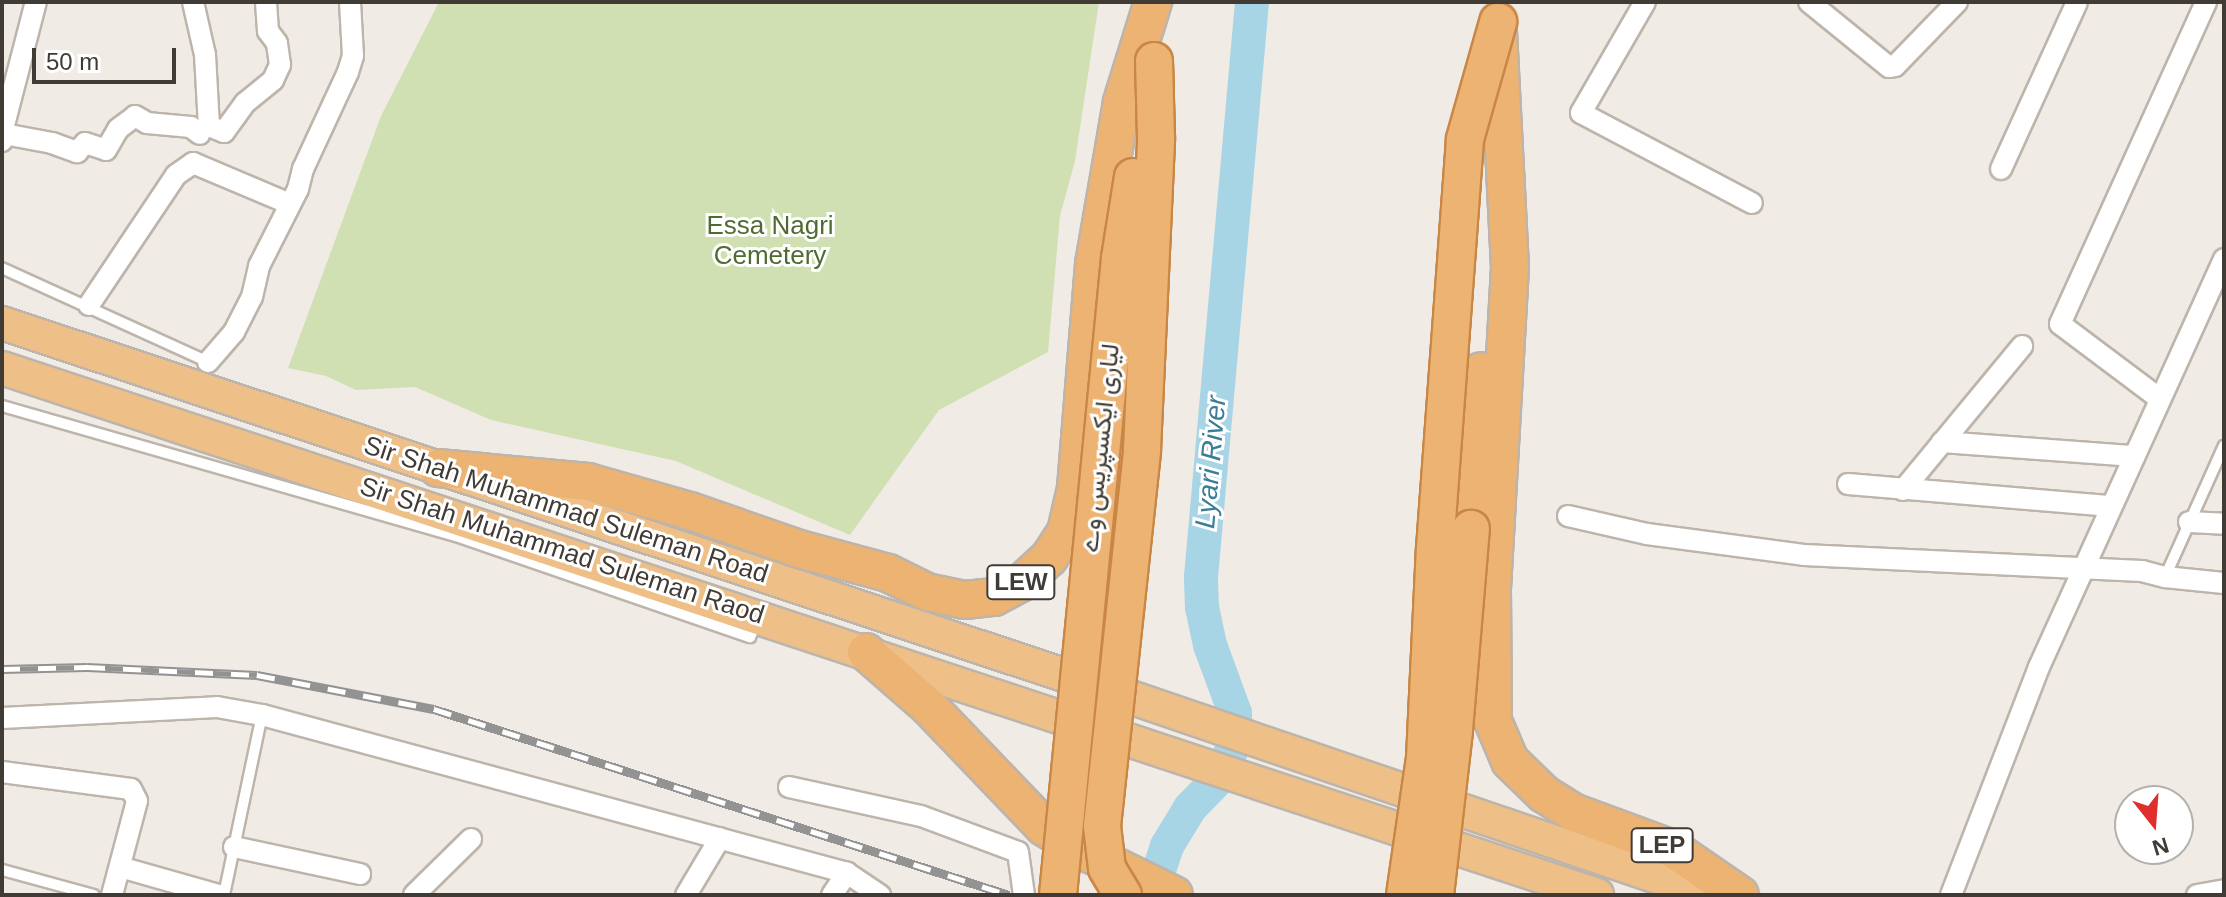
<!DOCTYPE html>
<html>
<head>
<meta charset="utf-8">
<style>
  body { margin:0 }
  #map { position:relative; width:2226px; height:897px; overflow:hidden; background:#f0ebe4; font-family:Helvetica,Vazirmatn,sans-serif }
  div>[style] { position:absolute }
  .green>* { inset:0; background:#d1e0b2 }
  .river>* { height:34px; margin:-17px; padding:0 17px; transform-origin:17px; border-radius:17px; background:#a7d5e6 }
  .roads { filter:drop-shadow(2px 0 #bdb4ab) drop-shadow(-2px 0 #bdb4ab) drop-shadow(0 2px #bdb4ab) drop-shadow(0 -2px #bdb4ab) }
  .service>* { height:10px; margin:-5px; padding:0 5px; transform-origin:5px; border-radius:5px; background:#fff }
  .minor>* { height:20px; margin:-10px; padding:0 10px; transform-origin:10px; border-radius:10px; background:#fff }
  .trunk>* { height:32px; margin:-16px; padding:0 16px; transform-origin:16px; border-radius:16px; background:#eec088 }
  .motorway>* { height:36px; margin:-18px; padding:0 18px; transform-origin:18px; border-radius:18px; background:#ecb373 }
  .rail>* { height:9px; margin-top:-4.5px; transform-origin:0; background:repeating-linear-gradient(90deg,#fff 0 18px,#939393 0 36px); box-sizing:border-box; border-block:2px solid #939393 }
  .bridges { filter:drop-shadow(2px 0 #c98645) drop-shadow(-2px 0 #c98645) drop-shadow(0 2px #c98645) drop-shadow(0 -2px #c98645) }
  .motorway-bridge>* { height:36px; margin:-18px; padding:0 18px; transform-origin:18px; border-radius:18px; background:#ecb373 }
  span { translate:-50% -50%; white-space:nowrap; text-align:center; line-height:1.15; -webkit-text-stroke:6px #fff; paint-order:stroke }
  .shield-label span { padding:2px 6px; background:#fff; border:2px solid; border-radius:6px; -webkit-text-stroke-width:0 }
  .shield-label { font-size:24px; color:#413b35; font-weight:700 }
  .park-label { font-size:26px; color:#4f6b30 }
  .street-label { font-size:26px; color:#413b35 }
  .water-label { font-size:28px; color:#3a7d98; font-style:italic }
  .frame { position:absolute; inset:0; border:4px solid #413b35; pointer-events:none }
  .north { position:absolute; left:2114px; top:785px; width:80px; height:80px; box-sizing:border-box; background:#fff; border:2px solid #b3b1ae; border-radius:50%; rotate:163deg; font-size:22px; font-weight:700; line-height:32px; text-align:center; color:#413b35 }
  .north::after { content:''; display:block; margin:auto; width:28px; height:36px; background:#df2e2c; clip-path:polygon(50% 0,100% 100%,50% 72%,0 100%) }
  .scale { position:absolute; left:32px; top:48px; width:144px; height:36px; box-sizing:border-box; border:4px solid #413b35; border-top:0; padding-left:10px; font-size:24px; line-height:28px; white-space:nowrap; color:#413b35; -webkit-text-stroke:6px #fff; paint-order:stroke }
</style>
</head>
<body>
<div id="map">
  <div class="green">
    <i style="clip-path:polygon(439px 2px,1099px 2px,1075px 161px,1060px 216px,1048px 352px,939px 410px,850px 535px,676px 461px,491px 420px,415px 387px,356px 390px,326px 376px,288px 368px,381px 116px)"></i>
  </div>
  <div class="river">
    <i style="left:1151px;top:895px;width:52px;rotate:-71.9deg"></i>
    <i style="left:1167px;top:846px;width:44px;rotate:-58.8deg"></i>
    <i style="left:1190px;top:808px;width:43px;rotate:-45.9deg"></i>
    <i style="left:1220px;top:777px;width:36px;rotate:-67deg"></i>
    <i style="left:1234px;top:744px;width:31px;rotate:-88deg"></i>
    <i style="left:1235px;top:713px;width:72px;rotate:-110.2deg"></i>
    <i style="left:1210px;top:645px;width:38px;rotate:-102deg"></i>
    <i style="left:1202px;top:608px;width:31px;rotate:-92deg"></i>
    <i style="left:1201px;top:577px;width:577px;rotate:-84.93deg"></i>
  </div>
  <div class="roads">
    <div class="service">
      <i style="left:2px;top:268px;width:226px;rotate:24.5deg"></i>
      <i style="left:2px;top:406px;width:472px;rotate:16deg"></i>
      <i style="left:456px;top:536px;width:311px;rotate:19deg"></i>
      <i style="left:750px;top:637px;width:17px;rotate:-65deg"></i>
      <i style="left:2165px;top:577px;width:144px;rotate:-65.8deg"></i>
      <i style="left:2px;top:870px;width:95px;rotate:15.2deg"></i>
      <i style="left:224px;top:895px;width:184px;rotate:-78.1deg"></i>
    </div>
    <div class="minor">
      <i style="left:193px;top:2px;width:54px;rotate:77.2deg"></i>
      <i style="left:205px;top:55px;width:71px;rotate:86.8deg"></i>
      <i style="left:1645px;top:2px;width:128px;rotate:120deg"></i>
      <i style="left:1581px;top:113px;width:193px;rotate:27.8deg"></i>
      <i style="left:1809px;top:2px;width:103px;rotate:39.1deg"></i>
      <i style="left:1889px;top:67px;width:6px;rotate:-9deg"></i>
      <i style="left:1895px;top:66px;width:89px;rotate:-45.9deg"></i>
      <i style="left:209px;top:126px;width:16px;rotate:22deg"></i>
      <i style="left:224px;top:132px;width:36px;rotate:-54deg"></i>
      <i style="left:245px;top:103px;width:36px;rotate:-39deg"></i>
      <i style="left:273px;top:80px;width:17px;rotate:-65deg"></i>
      <i style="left:280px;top:65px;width:22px;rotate:-98deg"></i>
      <i style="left:277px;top:43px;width:15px;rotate:-127deg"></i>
      <i style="left:268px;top:31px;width:29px;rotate:-94deg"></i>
      <i style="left:2px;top:133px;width:135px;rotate:-75.5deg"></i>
      <i style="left:2px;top:141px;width:7px;rotate:-74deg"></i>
      <i style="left:4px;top:134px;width:49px;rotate:10.6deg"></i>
      <i style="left:52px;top:143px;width:27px;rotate:20deg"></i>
      <i style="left:77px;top:152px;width:12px;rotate:-48deg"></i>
      <i style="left:85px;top:143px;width:22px;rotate:18deg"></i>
      <i style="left:106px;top:150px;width:24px;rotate:-60deg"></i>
      <i style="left:118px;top:129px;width:21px;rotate:-37deg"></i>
      <i style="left:135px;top:116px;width:14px;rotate:30deg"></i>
      <i style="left:147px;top:123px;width:44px;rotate:5.2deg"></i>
      <i style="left:191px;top:127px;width:11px;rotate:38deg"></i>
      <i style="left:2001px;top:169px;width:183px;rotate:-65.5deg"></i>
      <i style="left:89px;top:305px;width:156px;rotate:-56.2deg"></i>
      <i style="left:176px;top:175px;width:21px;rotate:-35deg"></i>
      <i style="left:193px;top:163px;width:105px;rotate:22.9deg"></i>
      <i style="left:208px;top:362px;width:40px;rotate:-49deg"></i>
      <i style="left:234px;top:332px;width:39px;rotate:-63deg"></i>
      <i style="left:252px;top:297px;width:32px;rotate:-77deg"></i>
      <i style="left:259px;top:266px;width:86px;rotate:-63.1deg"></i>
      <i style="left:298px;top:189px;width:21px;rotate:-76deg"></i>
      <i style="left:303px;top:169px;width:107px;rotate:-65.1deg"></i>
      <i style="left:348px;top:72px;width:17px;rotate:-73deg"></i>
      <i style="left:353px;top:56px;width:54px;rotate:-93.2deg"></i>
      <i style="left:2160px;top:399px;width:125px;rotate:-143.1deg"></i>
      <i style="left:2060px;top:324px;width:354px;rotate:-65.6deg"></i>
      <i style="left:1942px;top:442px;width:193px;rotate:4.2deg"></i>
      <i style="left:1848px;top:484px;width:264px;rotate:4.8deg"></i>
      <i style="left:1903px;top:490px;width:187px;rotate:-50.4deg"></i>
      <i style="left:1568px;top:516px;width:81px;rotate:12.8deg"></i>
      <i style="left:1647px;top:534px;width:158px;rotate:7.6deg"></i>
      <i style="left:1804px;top:555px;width:338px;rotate:2.7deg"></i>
      <i style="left:2142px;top:571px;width:24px;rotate:15deg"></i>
      <i style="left:2165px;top:577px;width:59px;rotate:5.8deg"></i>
      <i style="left:2189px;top:522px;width:35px;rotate:3deg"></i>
      <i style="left:2px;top:718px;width:215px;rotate:-2.9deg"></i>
      <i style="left:217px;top:707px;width:46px;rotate:10.1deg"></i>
      <i style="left:262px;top:715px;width:606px;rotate:15.11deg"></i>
      <i style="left:847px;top:873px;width:40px;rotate:34deg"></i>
      <i style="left:2px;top:772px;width:130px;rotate:7.5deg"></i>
      <i style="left:131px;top:789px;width:13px;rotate:63deg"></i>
      <i style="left:137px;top:801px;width:97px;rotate:104.9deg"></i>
      <i style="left:789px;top:787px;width:135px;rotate:12.4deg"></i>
      <i style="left:921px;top:816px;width:103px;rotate:20.4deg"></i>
      <i style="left:1018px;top:852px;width:43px;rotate:82.1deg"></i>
      <i style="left:234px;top:847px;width:129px;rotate:12.1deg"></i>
      <i style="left:120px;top:867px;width:102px;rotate:15.9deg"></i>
      <i style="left:414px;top:895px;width:80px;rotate:-44.5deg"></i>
      <i style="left:686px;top:895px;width:66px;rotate:-59.2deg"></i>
      <i style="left:832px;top:895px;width:27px;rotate:-56deg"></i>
      <i style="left:1951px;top:895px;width:244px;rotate:-68.9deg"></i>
      <i style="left:2039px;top:667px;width:448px;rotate:-65.6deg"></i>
      <i style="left:2197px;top:895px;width:27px;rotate:-10deg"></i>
    </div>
    <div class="trunk">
      <i style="left:2px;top:323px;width:1188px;rotate:18.34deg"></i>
      <i style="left:1130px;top:697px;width:613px;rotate:18.85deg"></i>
      <i style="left:2px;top:368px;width:1680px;rotate:18.28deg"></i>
    </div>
    <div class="motorway">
      <i style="left:1498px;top:31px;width:236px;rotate:87.1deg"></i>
      <i style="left:1510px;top:267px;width:324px;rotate:93.2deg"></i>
      <i style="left:1492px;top:590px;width:131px;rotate:89.6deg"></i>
      <i style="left:1493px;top:721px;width:43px;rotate:67deg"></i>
      <i style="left:1510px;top:761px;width:47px;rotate:44.1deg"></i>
      <i style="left:1544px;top:794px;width:36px;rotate:32deg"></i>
      <i style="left:1575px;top:813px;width:104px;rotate:20.2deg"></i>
      <i style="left:1673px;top:849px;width:81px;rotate:34.5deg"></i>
      <i style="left:438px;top:468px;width:151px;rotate:5.3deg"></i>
      <i style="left:588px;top:482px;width:106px;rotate:15.9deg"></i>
      <i style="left:690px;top:511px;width:115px;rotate:19.2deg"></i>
      <i style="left:799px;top:549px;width:92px;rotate:15.1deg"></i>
      <i style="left:888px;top:573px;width:43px;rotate:26deg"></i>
      <i style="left:927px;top:592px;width:39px;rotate:12deg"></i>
      <i style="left:965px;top:600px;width:29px;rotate:-6deg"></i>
      <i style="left:994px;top:597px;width:34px;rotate:-28deg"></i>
      <i style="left:1024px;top:581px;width:34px;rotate:-43deg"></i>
      <i style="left:1049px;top:558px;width:31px;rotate:-57deg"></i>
      <i style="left:1066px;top:532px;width:45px;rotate:-77.2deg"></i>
      <i style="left:1076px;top:488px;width:225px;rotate:-85.4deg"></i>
      <i style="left:1094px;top:264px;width:164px;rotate:-80.2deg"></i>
      <i style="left:1122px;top:102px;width:105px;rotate:-72.8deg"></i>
      <i style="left:1471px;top:529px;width:158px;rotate:-86.4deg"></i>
      <i style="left:866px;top:652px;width:84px;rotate:41.1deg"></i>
      <i style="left:929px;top:707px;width:166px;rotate:46.2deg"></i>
      <i style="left:1044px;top:827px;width:38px;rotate:32deg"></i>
      <i style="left:1076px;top:847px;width:109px;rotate:26.1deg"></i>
    </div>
  </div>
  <div class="rail">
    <i style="left:2px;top:669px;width:85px;rotate:-1.3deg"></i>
    <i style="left:87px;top:667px;width:170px;rotate:2.7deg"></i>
    <i style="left:257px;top:675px;width:180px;rotate:10.9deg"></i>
    <i style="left:434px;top:709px;width:604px;rotate:17.93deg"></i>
  </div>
  <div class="bridges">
    <div class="motorway-bridge">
      <i style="left:1058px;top:895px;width:640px;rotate:-84.44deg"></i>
      <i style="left:1120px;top:258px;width:82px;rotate:-80.9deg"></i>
      <i style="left:1123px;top:895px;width:31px;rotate:-121deg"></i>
      <i style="left:1107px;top:868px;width:42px;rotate:-96.8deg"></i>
      <i style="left:1102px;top:826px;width:378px;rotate:-83.9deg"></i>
      <i style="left:1142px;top:450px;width:313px;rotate:-87.4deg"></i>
      <i style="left:1156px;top:137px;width:76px;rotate:-91.5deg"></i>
      <i style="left:1405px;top:895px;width:138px;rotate:-81.7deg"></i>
      <i style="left:1425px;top:758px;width:210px;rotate:-87.3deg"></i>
      <i style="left:1435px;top:548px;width:410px;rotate:-85.8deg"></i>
      <i style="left:1465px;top:139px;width:122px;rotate:-74.2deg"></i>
      <i style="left:1435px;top:895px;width:166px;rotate:-83.4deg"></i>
      <i style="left:1454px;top:730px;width:202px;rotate:-85.2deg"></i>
    </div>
  </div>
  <div class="shield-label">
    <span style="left:1021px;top:582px">LEW</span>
    <span style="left:1662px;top:845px">LEP</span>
  </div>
  <div class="park-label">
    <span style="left:770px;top:241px">Essa Nagri<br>Cemetery</span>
  </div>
  <div class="street-label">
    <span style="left:1100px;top:448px;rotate:-84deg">لیاری ایکسپریس وے</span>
    <span style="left:566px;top:510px;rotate:18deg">Sir Shah Muhammad Suleman Road</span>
    <span style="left:562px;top:551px;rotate:18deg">Sir Shah Muhammad Suleman Raod</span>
  </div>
  <div class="water-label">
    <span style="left:1211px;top:462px;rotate:-85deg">Lyari River</span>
  </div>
  <div class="frame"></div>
  <div class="north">N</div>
  <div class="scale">50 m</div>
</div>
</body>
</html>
